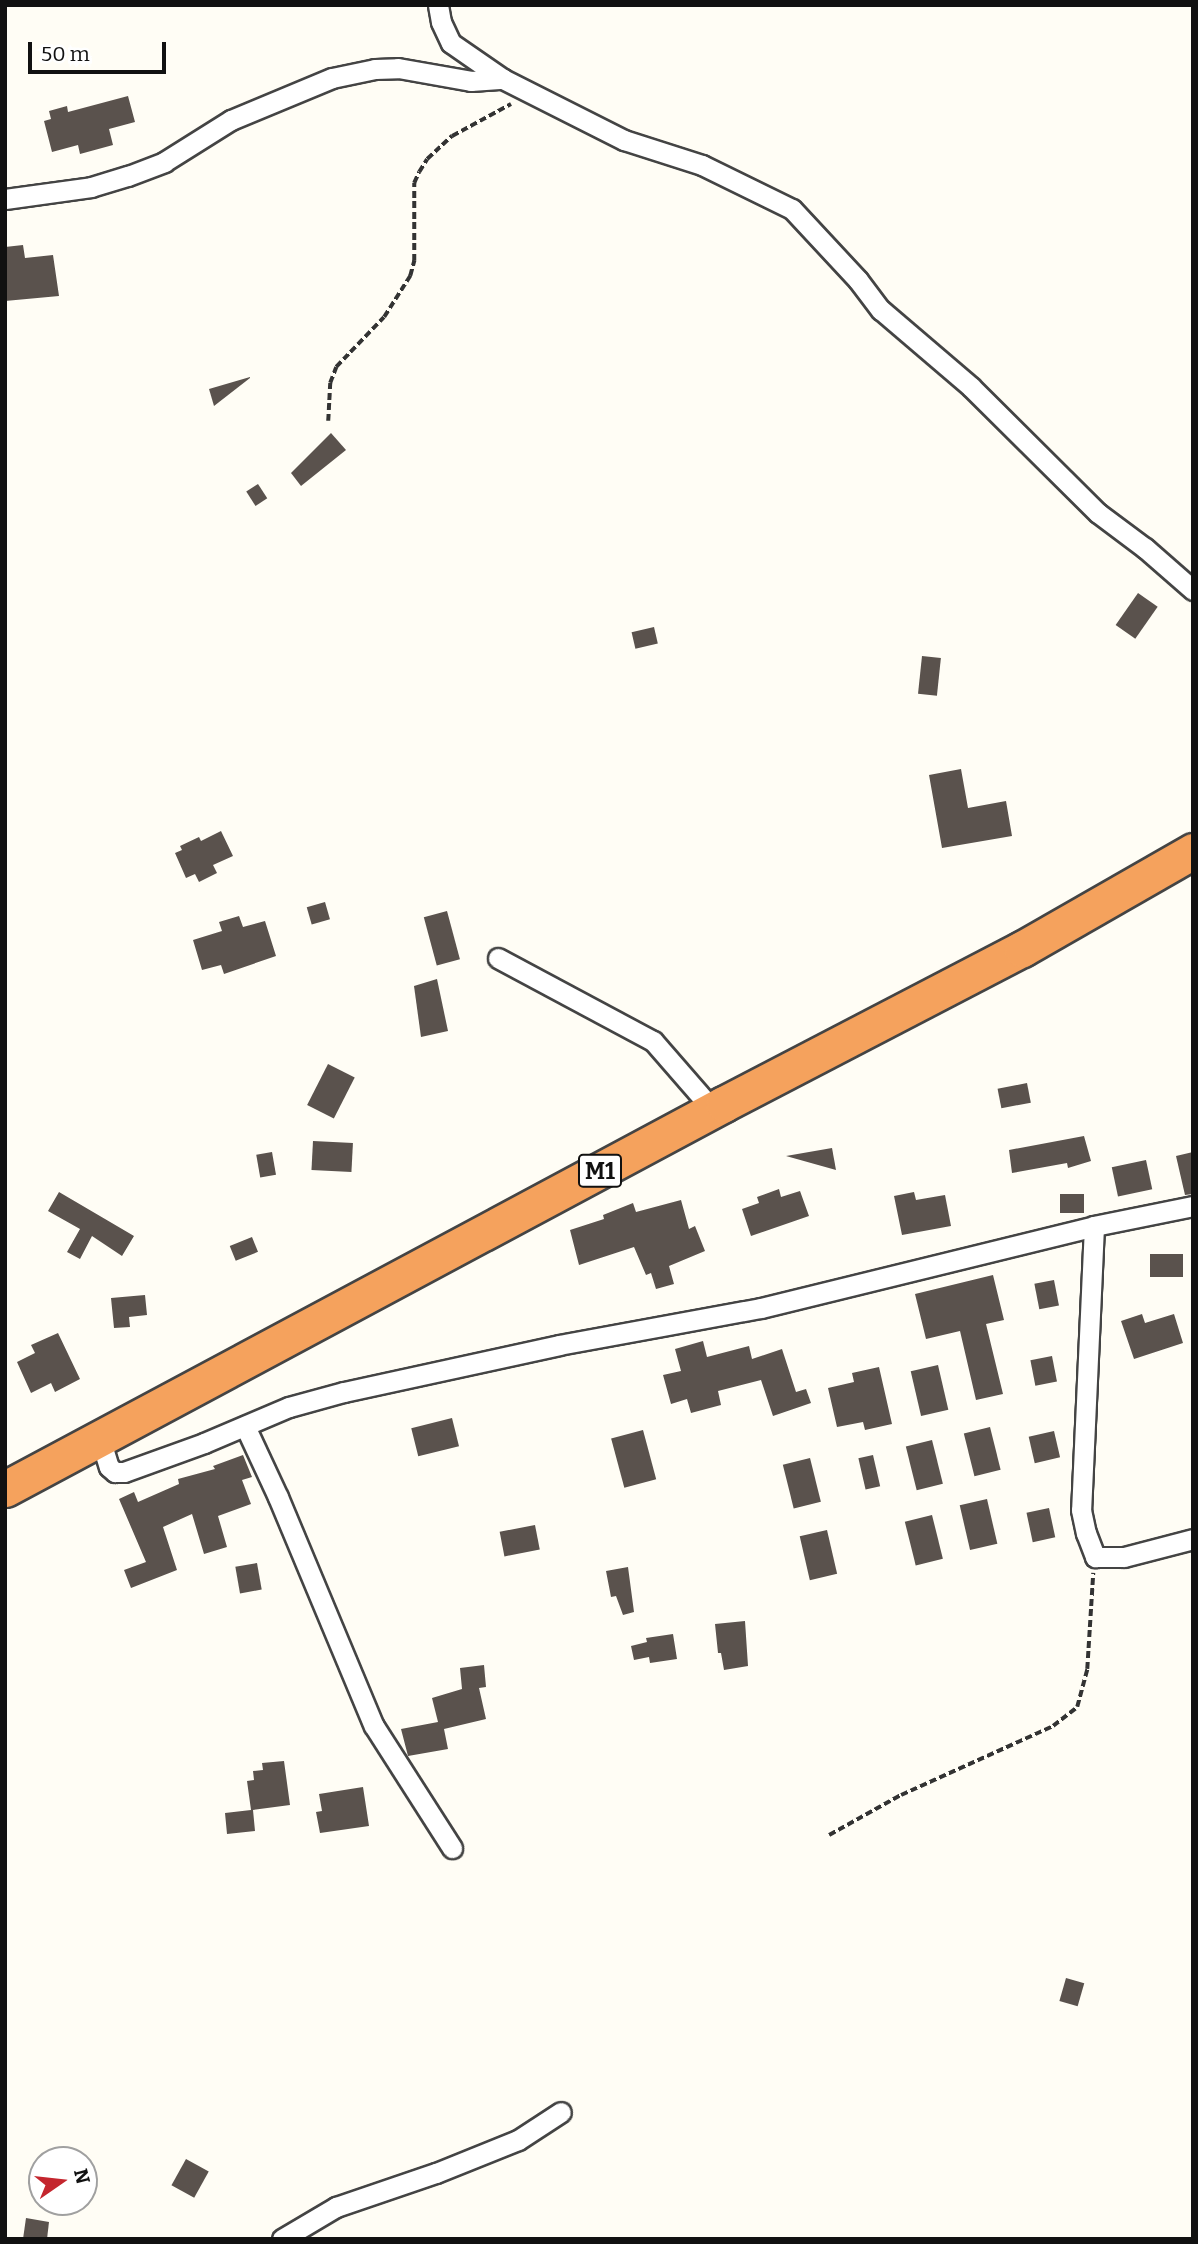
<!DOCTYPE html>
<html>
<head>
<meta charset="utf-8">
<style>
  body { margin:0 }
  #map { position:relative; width:1198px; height:2244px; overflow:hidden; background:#fffdf5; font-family:Bitter,serif }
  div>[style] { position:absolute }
  .building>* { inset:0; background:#5a524d; transform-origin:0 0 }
  .path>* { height:3.5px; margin-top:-1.75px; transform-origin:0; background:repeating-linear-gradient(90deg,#333 0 7px,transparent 0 10.5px) }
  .roads { filter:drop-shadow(2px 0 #444) drop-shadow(-2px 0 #444) drop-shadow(0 2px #444) drop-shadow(0 -2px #444) }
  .street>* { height:19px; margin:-9.5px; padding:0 9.5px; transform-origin:9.5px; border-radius:9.5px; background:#fff }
  .highway>* { height:35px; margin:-17.5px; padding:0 17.5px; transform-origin:17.5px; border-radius:17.5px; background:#f5a25d }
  span { translate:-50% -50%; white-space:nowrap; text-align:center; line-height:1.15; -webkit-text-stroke:7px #fff; paint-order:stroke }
  .shield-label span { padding:2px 5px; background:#fff; border:2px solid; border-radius:5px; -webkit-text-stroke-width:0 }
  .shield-label { font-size:23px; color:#111; font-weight:700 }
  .frame { position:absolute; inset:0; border:7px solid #111; pointer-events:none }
  .north { position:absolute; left:28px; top:2146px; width:70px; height:70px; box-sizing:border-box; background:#fff; border:2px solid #a0a0a0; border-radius:50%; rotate:76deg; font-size:19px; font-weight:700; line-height:28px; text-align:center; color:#111 }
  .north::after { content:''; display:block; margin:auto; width:24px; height:32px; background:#c4262e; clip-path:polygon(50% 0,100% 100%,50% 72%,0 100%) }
  .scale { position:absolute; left:28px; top:42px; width:138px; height:32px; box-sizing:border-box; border:4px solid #111; border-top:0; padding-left:9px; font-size:21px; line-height:24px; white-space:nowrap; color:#111; -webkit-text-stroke:5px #fff; paint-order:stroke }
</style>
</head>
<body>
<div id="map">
  <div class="building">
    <i style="clip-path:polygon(128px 96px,135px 122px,109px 129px,113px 145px,80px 154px,78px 145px,52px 152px,44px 121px,51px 119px,49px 111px,67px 106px,68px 112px)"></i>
    <i style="clip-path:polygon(23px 245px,25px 258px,53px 255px,59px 296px,5px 301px,5px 247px)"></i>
    <i style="clip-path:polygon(250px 377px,250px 378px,214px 406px,209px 389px)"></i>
    <i style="clip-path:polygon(331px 433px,346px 450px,301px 486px,291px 473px)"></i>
    <i style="left:258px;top:484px;width:17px;height:14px;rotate:57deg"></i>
    <i style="left:1138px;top:593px;width:24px;height:39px;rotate:35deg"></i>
    <i style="left:654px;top:627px;width:17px;height:23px;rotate:77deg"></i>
    <i style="left:922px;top:656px;width:19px;height:38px;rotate:6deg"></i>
    <i style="clip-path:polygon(961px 769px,968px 808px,1006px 801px,1012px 836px,942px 848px,929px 775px)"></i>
    <i style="clip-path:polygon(221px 831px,233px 856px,213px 865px,217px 873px,199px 882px,195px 874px,186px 878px,175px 853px,182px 850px,180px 846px,199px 837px,201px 841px)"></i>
    <i style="left:325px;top:902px;width:18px;height:19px;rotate:74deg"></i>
    <i style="left:447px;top:911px;width:50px;height:24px;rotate:75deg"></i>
    <i style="clip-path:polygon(239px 916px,243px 927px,265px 921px,276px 956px,224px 974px,221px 965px,202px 970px,193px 940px,222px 931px,219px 922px)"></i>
    <i style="clip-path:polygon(437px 979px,448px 1031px,421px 1037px,414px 986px)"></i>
    <i style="left:328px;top:1064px;width:30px;height:46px;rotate:27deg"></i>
    <i style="left:1027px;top:1083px;width:20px;height:30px;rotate:79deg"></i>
    <i style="clip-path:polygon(1084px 1136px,1091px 1161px,1068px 1168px,1067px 1163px,1012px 1173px,1009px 1150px)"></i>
    <i style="left:313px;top:1141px;width:40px;height:29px;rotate:3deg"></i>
    <i style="clip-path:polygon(832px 1148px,836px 1170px,786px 1156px)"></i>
    <i style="left:272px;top:1152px;width:23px;height:16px;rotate:80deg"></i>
    <i style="clip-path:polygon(1193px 1152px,1193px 1194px,1185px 1195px,1176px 1156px)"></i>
    <i style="left:1146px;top:1160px;width:30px;height:35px;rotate:78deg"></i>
    <i style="clip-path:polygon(779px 1189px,781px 1197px,800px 1191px,809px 1216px,751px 1236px,742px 1209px,759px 1203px,757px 1197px)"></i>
    <i style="clip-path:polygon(59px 1192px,134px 1236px,122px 1256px,92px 1236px,80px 1259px,67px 1252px,80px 1229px,48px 1211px)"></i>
    <i style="clip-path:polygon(914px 1192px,916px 1200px,945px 1195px,951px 1226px,902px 1235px,894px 1196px)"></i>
    <i style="left:1060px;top:1194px;width:24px;height:19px"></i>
    <i style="clip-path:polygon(681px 1200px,689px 1229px,695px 1226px,705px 1251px,669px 1266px,674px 1284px,656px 1289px,651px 1273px,646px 1275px,634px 1247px,579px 1265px,570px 1230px,604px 1219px,603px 1215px,633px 1203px,636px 1212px)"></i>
    <i style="left:252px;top:1237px;width:16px;height:24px;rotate:68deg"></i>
    <i style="left:1150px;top:1254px;width:33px;height:23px"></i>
    <i style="clip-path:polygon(993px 1275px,1004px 1320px,986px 1324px,1003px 1394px,976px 1400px,960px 1331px,926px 1339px,915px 1294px)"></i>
    <i style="left:1054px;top:1280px;width:26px;height:20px;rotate:79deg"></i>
    <i style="clip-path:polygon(145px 1295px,147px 1315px,129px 1317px,130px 1327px,114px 1328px,111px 1298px)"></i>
    <i style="clip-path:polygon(1142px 1314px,1145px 1323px,1174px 1314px,1183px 1343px,1134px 1359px,1121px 1321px)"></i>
    <i style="clip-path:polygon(58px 1333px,80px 1379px,55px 1392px,51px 1383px,31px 1393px,17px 1362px,35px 1353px,31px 1345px)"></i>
    <i style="clip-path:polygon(703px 1341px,707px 1357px,749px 1346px,752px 1359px,782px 1349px,796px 1392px,806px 1389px,811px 1403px,773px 1416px,761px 1380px,718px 1391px,721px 1405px,691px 1413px,687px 1399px,671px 1404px,663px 1375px,681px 1371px,675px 1349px)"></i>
    <i style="left:1052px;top:1356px;width:26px;height:22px;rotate:79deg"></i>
    <i style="left:938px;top:1365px;width:46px;height:28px;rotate:77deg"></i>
    <i style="clip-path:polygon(879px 1367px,892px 1424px,865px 1430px,863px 1422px,837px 1427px,828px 1388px,854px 1382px,852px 1373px)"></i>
    <i style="left:452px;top:1418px;width:29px;height:42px;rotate:76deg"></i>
    <i style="left:990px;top:1427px;width:44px;height:27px;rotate:76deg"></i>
    <i style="left:643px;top:1430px;width:51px;height:33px;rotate:75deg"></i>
    <i style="left:1054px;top:1431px;width:27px;height:26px;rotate:77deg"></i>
    <i style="left:932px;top:1440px;width:45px;height:27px;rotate:76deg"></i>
    <i style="clip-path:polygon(243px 1455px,252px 1477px,242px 1480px,251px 1504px,218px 1516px,227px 1547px,204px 1554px,192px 1514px,163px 1527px,177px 1570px,131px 1588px,124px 1570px,146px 1562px,119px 1499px,134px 1492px,138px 1502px,179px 1484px,178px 1479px,215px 1469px,213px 1466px)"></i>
    <i style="left:873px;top:1455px;width:32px;height:15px;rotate:77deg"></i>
    <i style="left:810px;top:1458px;width:45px;height:28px;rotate:76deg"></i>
    <i style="left:987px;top:1499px;width:46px;height:28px;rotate:77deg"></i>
    <i style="left:1049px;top:1508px;width:30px;height:23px;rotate:78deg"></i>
    <i style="left:932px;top:1515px;width:45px;height:28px;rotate:76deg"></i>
    <i style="left:535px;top:1525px;width:25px;height:36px;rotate:79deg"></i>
    <i style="left:827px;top:1530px;width:45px;height:28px;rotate:77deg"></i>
    <i style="left:257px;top:1563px;width:27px;height:22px;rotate:80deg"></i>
    <i style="clip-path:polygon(628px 1567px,634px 1612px,623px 1615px,616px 1596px,611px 1597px,606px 1571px)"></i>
    <i style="clip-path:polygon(745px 1621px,748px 1666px,724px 1670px,721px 1653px,718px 1653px,715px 1624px)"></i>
    <i style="clip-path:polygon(673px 1634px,677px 1659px,650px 1663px,649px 1657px,634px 1660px,631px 1646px,647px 1642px,646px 1638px)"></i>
    <i style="clip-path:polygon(484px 1665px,486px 1687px,479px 1688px,486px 1719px,444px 1729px,448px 1749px,408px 1756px,401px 1729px,438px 1722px,432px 1698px,462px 1689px,460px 1668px)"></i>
    <i style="clip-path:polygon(284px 1761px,290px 1805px,253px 1810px,255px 1831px,227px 1834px,225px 1813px,251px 1810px,247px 1781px,254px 1780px,253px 1771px,263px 1770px,262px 1763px)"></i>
    <i style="clip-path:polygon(363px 1787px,369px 1826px,320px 1833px,316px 1812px,322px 1811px,319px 1794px)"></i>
    <i style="left:1066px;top:1978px;width:19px;height:24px;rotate:16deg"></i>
    <i style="left:186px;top:2159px;width:26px;height:30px;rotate:29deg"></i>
    <i style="clip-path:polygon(26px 2218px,49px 2222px,47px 2239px,23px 2239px)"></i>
  </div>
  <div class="path">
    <i style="left:328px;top:421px;width:38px;rotate:-87deg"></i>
    <i style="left:330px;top:383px;width:17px;rotate:-69deg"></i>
    <i style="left:336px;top:367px;width:69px;rotate:-46.2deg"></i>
    <i style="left:384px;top:317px;width:49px;rotate:-57.6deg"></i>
    <i style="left:410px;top:276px;width:16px;rotate:-75deg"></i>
    <i style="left:414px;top:261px;width:78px;rotate:-90deg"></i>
    <i style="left:414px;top:183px;width:12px;rotate:-66deg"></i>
    <i style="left:419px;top:172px;width:15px;rotate:-58deg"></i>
    <i style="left:427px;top:159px;width:34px;rotate:-43deg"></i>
    <i style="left:452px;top:136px;width:67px;rotate:-28.5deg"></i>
    <i style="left:829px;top:1835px;width:82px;rotate:-29.1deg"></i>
    <i style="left:901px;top:1795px;width:167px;rotate:-24.4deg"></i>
    <i style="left:1053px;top:1726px;width:31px;rotate:-38deg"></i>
    <i style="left:1077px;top:1707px;width:39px;rotate:-75deg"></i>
    <i style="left:1087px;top:1669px;width:96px;rotate:-86.4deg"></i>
  </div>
  <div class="roads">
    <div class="street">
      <i style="left:438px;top:5px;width:17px;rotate:80deg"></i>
      <i style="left:441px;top:22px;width:23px;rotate:65deg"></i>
      <i style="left:451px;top:43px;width:63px;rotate:34.7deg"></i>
      <i style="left:503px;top:79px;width:136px;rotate:26.8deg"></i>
      <i style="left:624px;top:140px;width:82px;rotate:17.8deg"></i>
      <i style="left:702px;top:165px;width:100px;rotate:26.1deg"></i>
      <i style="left:792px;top:209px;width:97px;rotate:47.1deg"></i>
      <i style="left:858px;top:280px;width:38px;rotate:53deg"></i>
      <i style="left:881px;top:310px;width:118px;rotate:40.5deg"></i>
      <i style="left:971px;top:387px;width:179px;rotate:44.8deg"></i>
      <i style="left:1098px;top:513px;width:59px;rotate:36.7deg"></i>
      <i style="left:1145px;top:548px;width:64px;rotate:41.2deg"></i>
      <i style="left:5px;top:199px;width:87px;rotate:-7.9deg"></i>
      <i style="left:91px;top:187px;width:39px;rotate:-17deg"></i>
      <i style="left:128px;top:176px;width:39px;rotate:-21deg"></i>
      <i style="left:164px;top:162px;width:79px;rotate:-32.1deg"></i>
      <i style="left:231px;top:120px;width:109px;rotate:-22.6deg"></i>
      <i style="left:332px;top:78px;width:44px;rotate:-11.8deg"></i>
      <i style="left:375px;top:69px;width:23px;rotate:-2deg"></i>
      <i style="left:398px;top:68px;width:74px;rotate:10.1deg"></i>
      <i style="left:471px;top:81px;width:32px;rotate:-4deg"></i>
      <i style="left:498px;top:958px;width:176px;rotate:28.2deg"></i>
      <i style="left:653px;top:1041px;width:91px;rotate:49deg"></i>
      <i style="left:1094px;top:1226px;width:284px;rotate:92.6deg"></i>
      <i style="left:1081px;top:1510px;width:24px;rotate:78deg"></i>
      <i style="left:1086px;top:1533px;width:26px;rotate:69deg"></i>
      <i style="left:1095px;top:1557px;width:29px"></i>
      <i style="left:1124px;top:1557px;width:71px;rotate:-14.6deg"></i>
      <i style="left:245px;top:1426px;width:78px;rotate:65.1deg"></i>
      <i style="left:278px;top:1497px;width:248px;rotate:67.3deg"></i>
      <i style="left:374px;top:1726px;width:145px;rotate:57.4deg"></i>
      <i style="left:100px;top:1438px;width:30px;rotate:73deg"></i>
      <i style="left:109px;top:1467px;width:8px;rotate:40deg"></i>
      <i style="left:115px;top:1472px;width:9px"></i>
      <i style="left:124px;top:1472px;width:85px;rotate:-19.9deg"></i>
      <i style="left:204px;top:1443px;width:92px;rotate:-23deg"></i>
      <i style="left:289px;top:1407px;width:57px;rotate:-15.3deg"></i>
      <i style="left:344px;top:1392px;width:220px;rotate:-12.3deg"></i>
      <i style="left:559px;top:1345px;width:205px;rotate:-10.4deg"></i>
      <i style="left:761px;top:1308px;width:343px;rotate:-13.8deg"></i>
      <i style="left:1094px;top:1226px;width:101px;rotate:-11.4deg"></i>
      <i style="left:282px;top:2239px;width:63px;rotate:-30.7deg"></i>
      <i style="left:336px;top:2207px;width:106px;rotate:-18.8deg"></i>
      <i style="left:436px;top:2173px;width:88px;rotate:-21.9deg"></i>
      <i style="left:518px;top:2140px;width:51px;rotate:-33.1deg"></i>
    </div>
    <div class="highway">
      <i style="left:5px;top:1489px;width:816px;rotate:-28.17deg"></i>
      <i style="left:724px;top:1104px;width:336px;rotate:-27.5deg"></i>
      <i style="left:1022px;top:949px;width:197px;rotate:-29.8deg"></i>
    </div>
  </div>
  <div class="shield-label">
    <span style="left:600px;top:1171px">M1</span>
  </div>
  <div class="frame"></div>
  <div class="north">N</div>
  <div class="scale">50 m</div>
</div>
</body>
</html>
